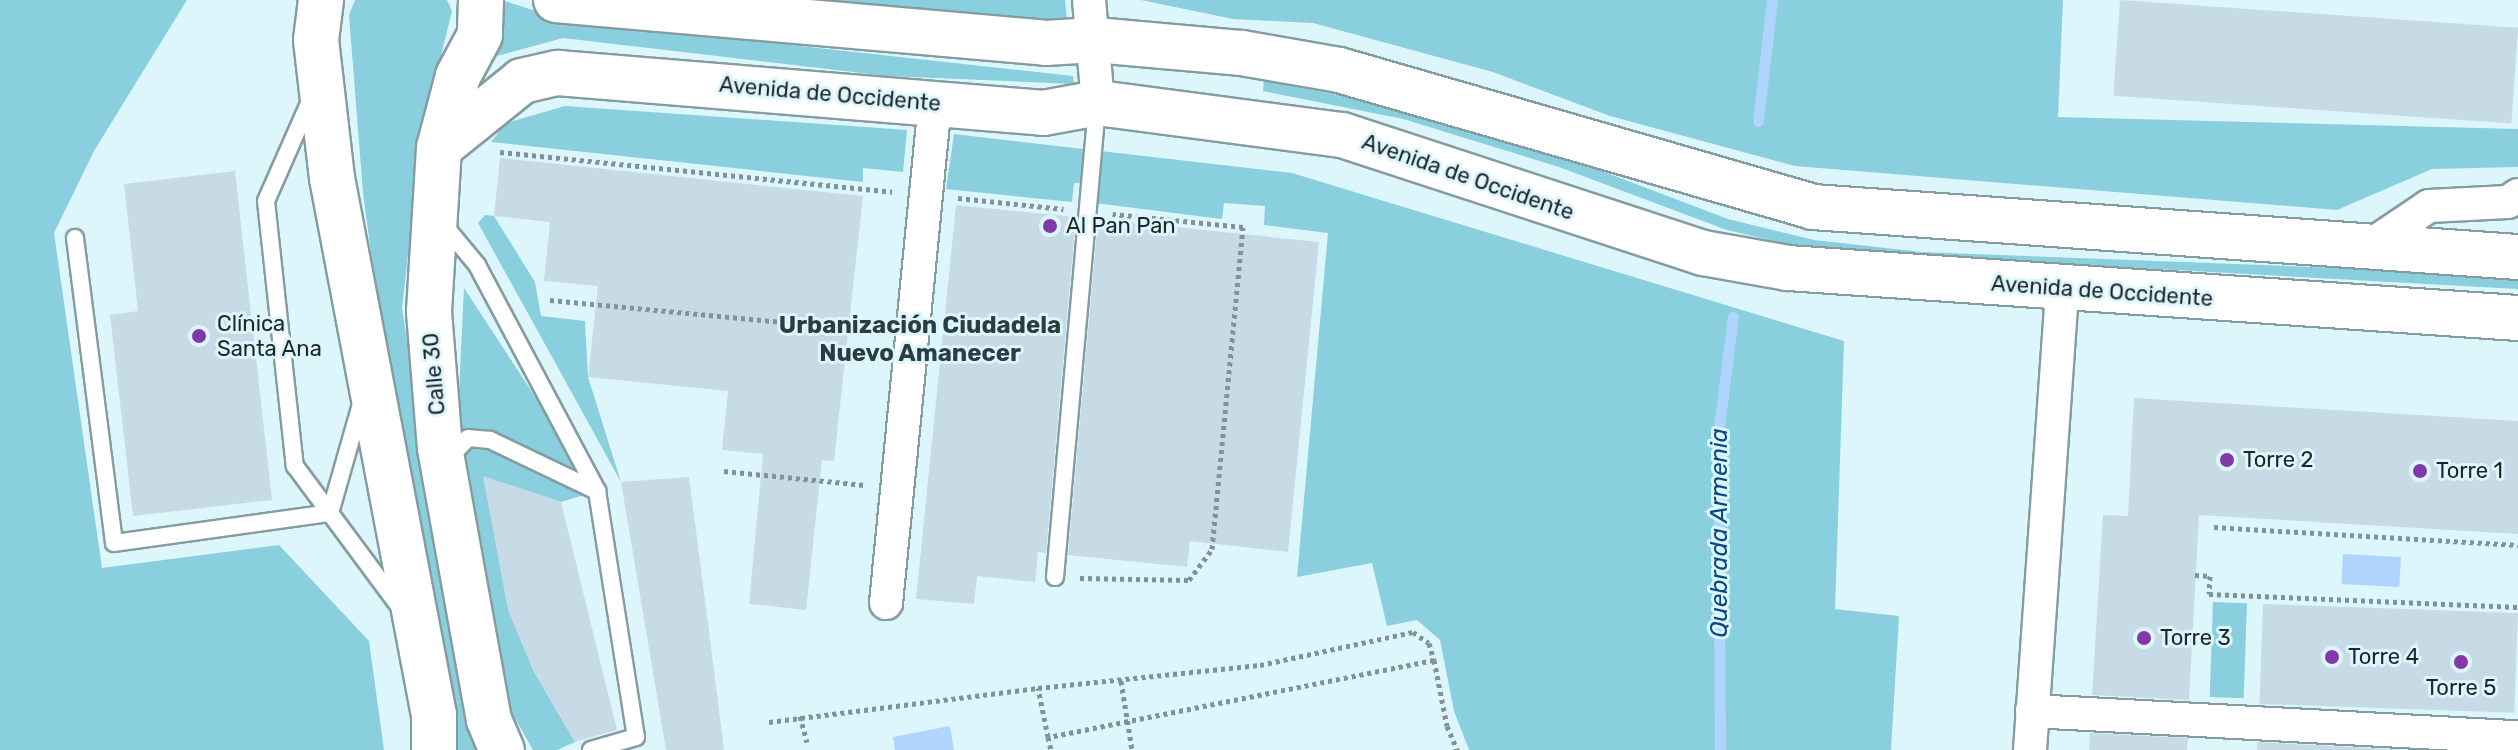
<!DOCTYPE html>
<html>
<head>
<meta charset="utf-8">
<style>
  body { margin:0 }
  #map { position:relative; width:2518px; height:750px; overflow:hidden; background:#ddf6fc; font-family:Rubik,sans-serif }
  div>[style] { position:absolute }
  .green>* { inset:0; background:#8acfdd; transform-origin:0 0 }
  .water>* { inset:0; background:#afd4fd; transform-origin:0 0 }
  .stream>* { height:11px; margin:-5.5px; padding:0 5.5px; transform-origin:5.5px; border-radius:5.5px; background:#afd4fd }
  .building>* { inset:0; background:#c7dbe7; transform-origin:0 0 }
  .path>* { height:5px; margin-top:-2.5px; transform-origin:0; background:repeating-linear-gradient(90deg,#829398 0 4px,transparent 0 8px) }
  .roads { filter:drop-shadow(2px 0 #859ca1) drop-shadow(-2px 0 #859ca1) drop-shadow(0 2px #859ca1) drop-shadow(0 -2px #859ca1) }
  .service>* { height:16px; margin:-8px; padding:0 8px; transform-origin:8px; border-radius:8px; background:#fff }
  .minor>* { height:32px; margin:-16px; padding:0 16px; transform-origin:16px; border-radius:16px; background:#fff }
  .secondary>* { height:44px; margin:-22px; padding:0 22px; transform-origin:22px; border-radius:22px; background:#fff }
  .primary>* { height:44px; margin:-22px; padding:0 22px; transform-origin:22px; border-radius:22px; background:#fff }
  .dots>* { width:22px; height:22px; translate:-50% -50%; box-sizing:border-box; border:4px solid #ddf6fc; border-radius:50% }
  span { translate:-50% -50%; white-space:nowrap; text-align:center; line-height:1.15; -webkit-text-stroke:6px #ddf6fc; paint-order:stroke }
  .street-label { font-size:22px; color:#1d2628 }
  .poi-label { font-size:22px; color:#1d2628 }
  .left { translate:0 -50%; text-align:left }
  .neighbourhood-label { font-size:24px; color:#2a3e42; font-weight:700 }
  .water-label { font-size:24px; color:#054984; font-style:italic }
</style>
</head>
<body>
<div id="map">
  <div class="green">
    <i style="clip-path:polygon(0 0,187px 0,94px 151px,54px 233px,102px 568px,279px 545px,369px 641px,384px 750px,0 750px)"></i>
    <i style="clip-path:polygon(355px 0,447px 0,452px 11px,422px 133px,402px 308px,462px 695px,489px 750px,454px 750px,453px 697px,378px 305px,363px 193px,349px 15px)"></i>
    <i style="clip-path:polygon(502px 0,563px 20px,1073px 76px,1074px 84px,887px 76px,563px 38px,497px 56px)"></i>
    <i style="clip-path:polygon(604px 0,1065px 0,1067px 19px,1054px 31px)"></i>
    <i style="clip-path:polygon(1141px 0,2063px 0,2058px 117px,2518px 129px,2518px 167px,2432px 169px,2337px 210px,1795px 166px,1610px 116px,1493px 72px,1313px 23px,1233px 19px)"></i>
    <i style="clip-path:polygon(1264px 81px,1408px 108px,1562px 156px,1728px 219px,1814px 240px,1922px 252px,2518px 275px,2518px 289px,1811px 250px,1727px 230px,1559px 167px,1403px 119px,1263px 91px)"></i>
    <i style="clip-path:polygon(565px 106px,907px 130px,903px 172px,863px 168px,863px 182px,491px 142px,506px 123px)"></i>
    <i style="clip-path:polygon(954px 134px,1292px 173px,1844px 341px,1835px 609px,1899px 616px,1891px 750px,1469px 750px,1454px 711px,1440px 640px,1417px 620px,1387px 626px,1372px 563px,1297px 577px,1328px 233px,1264px 225px,1265px 206px,1224px 203px,1222px 219px,1095px 203px,1095px 184px,1074px 183px,1072px 202px,946px 189px)"></i>
    <i style="clip-path:polygon(485px 215px,494px 216px,535px 282px,541px 316px,585px 321px,588px 377px,621px 482px,478px 223px)"></i>
    <i style="clip-path:polygon(464px 288px,597px 491px,561px 502px,484px 477px,532px 668px,575px 742px,557px 750px,533px 750px,492px 678px,458px 413px)"></i>
    <i style="left:2213px;top:602px;width:34px;height:95px;rotate:2deg"></i>
  </div>
  <div class="water">
    <i style="left:2343px;top:554px;width:58px;height:30px;rotate:3deg"></i>
    <i style="clip-path:polygon(950px 726px,954px 750px,895px 750px,893px 737px)"></i>
  </div>
  <div class="stream">
    <i style="left:1758px;top:121px;width:122px;rotate:-83.4deg"></i>
    <i style="left:1720px;top:750px;width:315px;rotate:-90.4deg"></i>
    <i style="left:1718px;top:435px;width:119px;rotate:-82.8deg"></i>
  </div>
  <div class="building">
    <i style="left:2120px;top:0;width:399px;height:96px;rotate:4deg"></i>
    <i style="clip-path:polygon(500px 158px,863px 196px,834px 461px,822px 460px,806px 610px,749px 604px,763px 454px,722px 450px,728px 391px,588px 377px,598px 286px,544px 281px,550px 222px,494px 216px)"></i>
    <i style="clip-path:polygon(235px 171px,272px 500px,133px 516px,110px 315px,138px 311px,124px 184px)"></i>
    <i style="clip-path:polygon(956px 205px,1076px 217px,1046px 553px,1038px 552px,1035px 582px,977px 576px,974px 604px,916px 599px)"></i>
    <i style="clip-path:polygon(1098px 219px,1319px 242px,1288px 552px,1190px 541px,1187px 567px,1068px 555px)"></i>
    <i style="clip-path:polygon(2134px 398px,2518px 421px,2518px 534px,2199px 515px,2189px 700px,2092px 695px,2103px 515px,2128px 516px)"></i>
    <i style="clip-path:polygon(483px 476px,561px 502px,617px 730px,575px 742px,532px 668px,508px 610px)"></i>
    <i style="clip-path:polygon(689px 477px,705px 600px,724px 750px,666px 750px,621px 482px)"></i>
    <i style="left:2263px;top:604px;width:255px;height:100px;rotate:2deg"></i>
    <i style="clip-path:polygon(2090px 733px,2188px 738px,2187px 750px,2089px 750px)"></i>
    <i style="clip-path:polygon(2257px 742px,2405px 750px,2257px 750px)"></i>
  </div>
  <div class="path">
    <i style="left:500px;top:152px;width:394px;rotate:5.8deg"></i>
    <i style="left:958px;top:198px;width:106px;rotate:6deg"></i>
    <i style="left:550px;top:300px;width:329px;rotate:5.4deg"></i>
    <i style="left:724px;top:471px;width:141px;rotate:5.7deg"></i>
    <i style="left:2214px;top:527px;width:305px;rotate:3.4deg"></i>
    <i style="left:2195px;top:575px;width:15px;rotate:4deg"></i>
    <i style="left:2210px;top:576px;width:18px;rotate:93deg"></i>
    <i style="left:2209px;top:594px;width:309px;rotate:2.4deg"></i>
    <i style="left:1080px;top:578px;width:109px;rotate:1.1deg"></i>
    <i style="left:1189px;top:580px;width:39px;rotate:-53deg"></i>
    <i style="left:1212px;top:549px;width:323px;rotate:-84.5deg"></i>
    <i style="left:1243px;top:227px;width:131px;rotate:-174.3deg"></i>
    <i style="left:1434px;top:660px;width:394px;rotate:168.7deg"></i>
    <i style="left:1048px;top:737px;width:50px;rotate:-101.5deg"></i>
    <i style="left:1038px;top:688px;width:223px;rotate:-5.9deg"></i>
    <i style="left:1260px;top:665px;width:157px;rotate:-12.2deg"></i>
    <i style="left:1413px;top:632px;width:19px;rotate:35deg"></i>
    <i style="left:1429px;top:643px;width:18px;rotate:74deg"></i>
    <i style="left:1434px;top:660px;width:67px;rotate:78.9deg"></i>
    <i style="left:1447px;top:726px;width:26px;rotate:67deg"></i>
    <i style="left:1121px;top:681px;width:70px;rotate:80.9deg"></i>
    <i style="left:800px;top:716px;width:27px;rotate:75deg"></i>
    <i style="left:769px;top:722px;width:271px;rotate:-7.2deg"></i>
    <i style="left:1048px;top:737px;width:13px;rotate:77deg"></i>
  </div>
  <div class="roads">
    <div class="service">
      <i style="left:311px;top:99px;width:111px;rotate:113.8deg"></i>
      <i style="left:266px;top:201px;width:267px;rotate:83.8deg"></i>
      <i style="left:295px;top:466px;width:174px;rotate:53.4deg"></i>
      <i style="left:443px;top:224px;width:53px;rotate:50.3deg"></i>
      <i style="left:477px;top:265px;width:256px;rotate:62deg"></i>
      <i style="left:597px;top:491px;width:249px;rotate:81deg"></i>
      <i style="left:636px;top:737px;width:47px;rotate:163.9deg"></i>
      <i style="left:75px;top:238px;width:307px;rotate:82.7deg"></i>
      <i style="left:114px;top:543px;width:218px;rotate:-7.9deg"></i>
      <i style="left:330px;top:513px;width:116px;rotate:-74.1deg"></i>
      <i style="left:447px;top:460px;width:30px;rotate:-46deg"></i>
      <i style="left:468px;top:438px;width:22px;rotate:5deg"></i>
      <i style="left:490px;top:440px;width:119px;rotate:25.5deg"></i>
      <i style="left:1055px;top:577px;width:474px;rotate:-84.9deg"></i>
    </div>
    <div class="minor">
      <i style="left:1089px;top:0;width:103px;rotate:85deg"></i>
      <i style="left:2365px;top:249px;width:77px;rotate:-33.9deg"></i>
      <i style="left:2429px;top:206px;width:79px;rotate:-2.9deg"></i>
      <i style="left:2508px;top:202px;width:12px;rotate:-35deg"></i>
      <i style="left:886px;top:603px;width:503px;rotate:-84.41deg"></i>
      <i style="left:2032px;top:711px;width:487px;rotate:3.1deg"></i>
      <i style="left:2030px;top:750px;width:462px;rotate:-86deg"></i>
    </div>
    <div class="secondary">
      <i style="left:556px;top:0;width:492px;rotate:5deg"></i>
      <i style="left:1046px;top:43px;width:49px;rotate:-3.5deg"></i>
      <i style="left:1095px;top:40px;width:148px;rotate:5.1deg"></i>
      <i style="left:1242px;top:53px;width:98px;rotate:9.9deg"></i>
      <i style="left:1339px;top:70px;width:493px;rotate:16.1deg"></i>
      <i style="left:1813px;top:207px;width:707px;rotate:4.06deg"></i>
      <i style="left:439px;top:148px;width:107px;rotate:-38.9deg"></i>
      <i style="left:522px;top:81px;width:37px;rotate:-13deg"></i>
      <i style="left:558px;top:73px;width:487px;rotate:4.7deg"></i>
      <i style="left:1043px;top:113px;width:56px;rotate:-10.3deg"></i>
      <i style="left:1098px;top:103px;width:246px;rotate:7.5deg"></i>
      <i style="left:1342px;top:135px;width:380px;rotate:18.1deg"></i>
      <i style="left:1703px;top:253px;width:86px;rotate:10deg"></i>
      <i style="left:1788px;top:268px;width:732px;rotate:3.92deg"></i>
    </div>
    <div class="primary">
      <i style="left:321px;top:0;width:40px;rotate:97.1deg"></i>
      <i style="left:316px;top:40px;width:139px;rotate:83.4deg"></i>
      <i style="left:332px;top:178px;width:547px;rotate:79.25deg"></i>
      <i style="left:434px;top:715px;width:35px;rotate:90deg"></i>
      <i style="left:481px;top:0;width:35px;rotate:92deg"></i>
      <i style="left:480px;top:35px;width:47px;rotate:118.2deg"></i>
      <i style="left:458px;top:76px;width:74px;rotate:104.8deg"></i>
      <i style="left:439px;top:148px;width:164px;rotate:93.5deg"></i>
      <i style="left:429px;top:312px;width:136px;rotate:85.4deg"></i>
      <i style="left:440px;top:448px;width:276px;rotate:79.8deg"></i>
      <i style="left:489px;top:720px;width:33px;rotate:67deg"></i>
    </div>
  </div>
  <div class="dots">
    <i style="left:1050px;top:226px;background:#8338aa"></i>
    <i style="left:199px;top:336px;background:#8338aa"></i>
    <i style="left:2227px;top:460px;background:#8338aa"></i>
    <i style="left:2420px;top:471px;background:#8338aa"></i>
    <i style="left:2144px;top:638px;background:#8338aa"></i>
    <i style="left:2332px;top:657px;background:#8338aa"></i>
    <i style="left:2461px;top:662px;background:#8338aa"></i>
  </div>
  <div class="street-label">
    <span style="left:830px;top:94px;rotate:5deg">Avenida de Occidente</span>
    <span style="left:1468px;top:177px;rotate:19deg">Avenida de Occidente</span>
    <span style="left:2102px;top:291px;rotate:4deg">Avenida de Occidente</span>
    <span style="left:434px;top:374px;rotate:-95deg">Calle 30</span>
  </div>
  <div class="poi-label">
    <span class="left" style="left:1066px;top:226px">Al Pan Pan</span>
    <span class="left" style="left:217px;top:336px">Clínica<br>Santa Ana</span>
    <span class="left" style="left:2243px;top:460px">Torre 2</span>
    <span class="left" style="left:2436px;top:471px">Torre 1</span>
    <span class="left" style="left:2160px;top:638px">Torre 3</span>
    <span class="left" style="left:2348px;top:657px">Torre 4</span>
    <span style="left:2461px;top:688px">Torre 5</span>
  </div>
  <div class="neighbourhood-label">
    <span style="left:920px;top:340px">Urbanización Ciudadela<br>Nuevo Amanecer</span>
  </div>
  <div class="water-label">
    <span style="left:1720px;top:533px;rotate:-90deg">Quebrada Armenia</span>
  </div>
</div>
</body>
</html>
